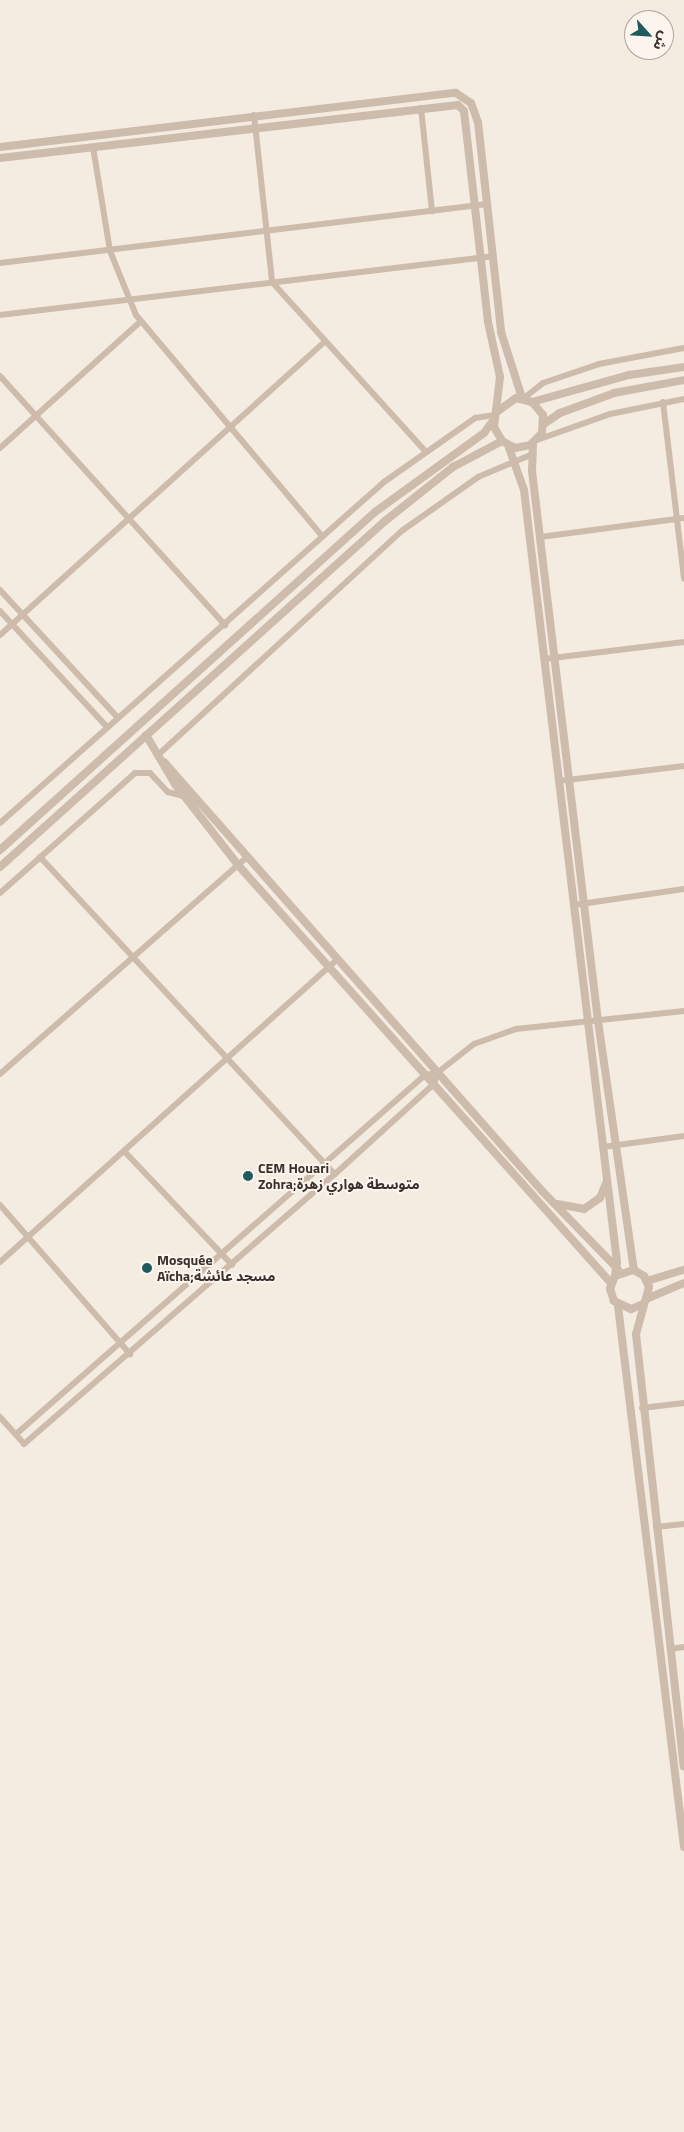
<!DOCTYPE html>
<html>
<head>
<meta charset="utf-8">
<style>
  body { margin:0 }
  #map { position:relative; width:684px; height:2132px; overflow:hidden; background:#f4ebe1; font-family:"Titillium Web","Noto Sans Arabic",sans-serif }
  div>[style] { position:absolute }
  .minor>* { height:6px; margin:-3px; padding:0 3px; transform-origin:3px; border-radius:3px; background:#cdbbac }
  .tertiary>* { height:8px; margin:-4px; padding:0 4px; transform-origin:4px; border-radius:4px; background:#cdbbac }
  .dots>* { width:14px; height:14px; translate:-50% -50%; box-sizing:border-box; border:2px solid #fbf5ee; border-radius:50% }
  span { translate:-50% -50%; white-space:nowrap; text-align:center; line-height:1.15; -webkit-text-stroke:4px #fbf5ee; paint-order:stroke }
  .poi-label { font-size:14px; color:#3b302b; font-weight:700 }
  .left { translate:0 -50%; text-align:left }
  .north { position:absolute; left:624px; top:10px; width:50px; height:50px; box-sizing:border-box; background:#fbf5ee; border:1px solid #aea6a0; border-radius:50%; rotate:116deg; font-size:14px; font-weight:700; line-height:20px; text-align:center; color:#3b302b }
  .north::after { content:''; display:block; margin:auto; width:18px; height:22px; background:#1f5a5e; clip-path:polygon(50% 0,100% 100%,50% 72%,0 100%) }
</style>
</head>
<body>
<div id="map">
  <div class="minor">
    <i style="left:421px;top:108px;width:104px;rotate:83.9deg"></i>
    <i style="left:254px;top:115px;width:168px;rotate:83.8deg"></i>
    <i style="left:272px;top:282px;width:228px;rotate:47.8deg"></i>
    <i style="left:93px;top:147px;width:105px;rotate:80.7deg"></i>
    <i style="left:110px;top:251px;width:69px;rotate:67.9deg"></i>
    <i style="left:136px;top:315px;width:289px;rotate:49.9deg"></i>
    <i style="left:0;top:263px;width:491px;rotate:-6.9deg"></i>
    <i style="left:0;top:315px;width:497px;rotate:-6.8deg"></i>
    <i style="left:0;top:376px;width:336px;rotate:47.9deg"></i>
    <i style="left:524px;top:398px;width:24px;rotate:-38deg"></i>
    <i style="left:543px;top:383px;width:59px;rotate:-18.7deg"></i>
    <i style="left:599px;top:364px;width:86px;rotate:-10.7deg"></i>
    <i style="left:663px;top:402px;width:178px;rotate:83.2deg"></i>
    <i style="left:537px;top:440px;width:77px;rotate:-19.6deg"></i>
    <i style="left:610px;top:414px;width:76px;rotate:-11.5deg"></i>
    <i style="left:0;top:448px;width:188px;rotate:-42deg"></i>
    <i style="left:540px;top:537px;width:145px;rotate:-7.5deg"></i>
    <i style="left:0;top:590px;width:174px;rotate:47.3deg"></i>
    <i style="left:0;top:611px;width:158px;rotate:47.3deg"></i>
    <i style="left:0;top:635px;width:438px;rotate:-42.1deg"></i>
    <i style="left:544px;top:659px;width:141px;rotate:-6.9deg"></i>
    <i style="left:158px;top:755px;width:333px;rotate:-42.6deg"></i>
    <i style="left:403px;top:530px;width:92px;rotate:-35.2deg"></i>
    <i style="left:478px;top:477px;width:60px;rotate:-22.7deg"></i>
    <i style="left:559px;top:781px;width:126px;rotate:-6.8deg"></i>
    <i style="left:0;top:823px;width:514px;rotate:-41.61deg"></i>
    <i style="left:384px;top:482px;width:111px;rotate:-35.1deg"></i>
    <i style="left:475px;top:418px;width:20px;rotate:-9deg"></i>
    <i style="left:40px;top:857px;width:433px;rotate:47.1deg"></i>
    <i style="left:0;top:893px;width:181px;rotate:-41.6deg"></i>
    <i style="left:135px;top:773px;width:15px"></i>
    <i style="left:150px;top:773px;width:26px;rotate:47deg"></i>
    <i style="left:168px;top:792px;width:16px;rotate:15deg"></i>
    <i style="left:574px;top:905px;width:111px;rotate:-8.3deg"></i>
    <i style="left:437px;top:1073px;width:47px;rotate:-38.1deg"></i>
    <i style="left:474px;top:1044px;width:45px;rotate:-19.7deg"></i>
    <i style="left:516px;top:1029px;width:169px;rotate:-6.1deg"></i>
    <i style="left:0;top:1074px;width:327px;rotate:-41.3deg"></i>
    <i style="left:603px;top:1147px;width:82px;rotate:-7.7deg"></i>
    <i style="left:124px;top:1151px;width:157px;rotate:46.5deg"></i>
    <i style="left:0;top:1205px;width:198px;rotate:48.9deg"></i>
    <i style="left:0;top:1262px;width:453px;rotate:-41.9deg"></i>
    <i style="left:642px;top:1408px;width:42px;rotate:-6.8deg"></i>
    <i style="left:0;top:1417px;width:36px;rotate:48deg"></i>
    <i style="left:24px;top:1444px;width:412px;rotate:-41deg"></i>
    <i style="left:335px;top:1174px;width:134px;rotate:-42.3deg"></i>
    <i style="left:434px;top:1084px;width:11px;rotate:-75deg"></i>
    <i style="left:437px;top:1073px;width:12px;rotate:171deg"></i>
    <i style="left:425px;top:1075px;width:544px;rotate:138.72deg"></i>
    <i style="left:656px;top:1527px;width:28px;rotate:-6deg"></i>
    <i style="left:670px;top:1649px;width:14px;rotate:-8deg"></i>
  </div>
  <div class="tertiary">
    <i style="left:0;top:147px;width:459px;rotate:-6.8deg"></i>
    <i style="left:456px;top:93px;width:18px;rotate:34deg"></i>
    <i style="left:471px;top:103px;width:20px;rotate:70deg"></i>
    <i style="left:478px;top:122px;width:211px;rotate:83.7deg"></i>
    <i style="left:501px;top:332px;width:69px;rotate:72.3deg"></i>
    <i style="left:0;top:158px;width:461px;rotate:-6.6deg"></i>
    <i style="left:458px;top:105px;width:8px;rotate:45deg"></i>
    <i style="left:464px;top:111px;width:212px;rotate:83.5deg"></i>
    <i style="left:488px;top:322px;width:56px;rotate:77.7deg"></i>
    <i style="left:500px;top:377px;width:50px;rotate:96.8deg"></i>
    <i style="left:494px;top:427px;width:16px;rotate:60deg"></i>
    <i style="left:502px;top:441px;width:15px;rotate:28deg"></i>
    <i style="left:515px;top:448px;width:15px;rotate:-11deg"></i>
    <i style="left:530px;top:445px;width:17px;rotate:-45deg"></i>
    <i style="left:542px;top:433px;width:18px;rotate:-87deg"></i>
    <i style="left:543px;top:415px;width:17px;rotate:-130deg"></i>
    <i style="left:532px;top:402px;width:16px;rotate:-166deg"></i>
    <i style="left:516px;top:398px;width:24px;rotate:144deg"></i>
    <i style="left:532px;top:402px;width:101px;rotate:-15.6deg"></i>
    <i style="left:629px;top:375px;width:56px;rotate:-8.3deg"></i>
    <i style="left:544px;top:424px;width:19px;rotate:-35deg"></i>
    <i style="left:560px;top:413px;width:58px;rotate:-20.3deg"></i>
    <i style="left:614px;top:393px;width:71px;rotate:-10.5deg"></i>
    <i style="left:533px;top:443px;width:28px;rotate:92deg"></i>
    <i style="left:532px;top:471px;width:554px;rotate:83.16deg"></i>
    <i style="left:598px;top:1021px;width:252px;rotate:81.8deg"></i>
    <i style="left:508px;top:445px;width:48px;rotate:70.4deg"></i>
    <i style="left:524px;top:490px;width:778px;rotate:83.13deg"></i>
    <i style="left:617px;top:1262px;width:14px;rotate:98deg"></i>
    <i style="left:146px;top:735px;width:57px;rotate:59.4deg"></i>
    <i style="left:175px;top:784px;width:103px;rotate:52.1deg"></i>
    <i style="left:238px;top:865px;width:560px;rotate:48.26deg"></i>
    <i style="left:164px;top:762px;width:573px;rotate:48.61deg"></i>
    <i style="left:543px;top:1192px;width:107px;rotate:45.8deg"></i>
    <i style="left:0;top:850px;width:505px;rotate:-42.03deg"></i>
    <i style="left:375px;top:512px;width:135px;rotate:-35.9deg"></i>
    <i style="left:484px;top:433px;width:17px;rotate:-54deg"></i>
    <i style="left:0;top:867px;width:518px;rotate:-41.95deg"></i>
    <i style="left:385px;top:521px;width:87px;rotate:-38.5deg"></i>
    <i style="left:453px;top:467px;width:55px;rotate:-28deg"></i>
    <i style="left:557px;top:1204px;width:27px;rotate:10deg"></i>
    <i style="left:584px;top:1209px;width:19px;rotate:-35deg"></i>
    <i style="left:600px;top:1198px;width:16px;rotate:-68deg"></i>
    <i style="left:647px;top:1281px;width:39px;rotate:-17deg"></i>
    <i style="left:646px;top:1299px;width:41px;rotate:-22.8deg"></i>
    <i style="left:643px;top:1304px;width:13px;rotate:157deg"></i>
    <i style="left:631px;top:1309px;width:19px;rotate:-155deg"></i>
    <i style="left:614px;top:1301px;width:13px;rotate:-108deg"></i>
    <i style="left:610px;top:1289px;width:14px;rotate:-69deg"></i>
    <i style="left:615px;top:1276px;width:20px;rotate:-18deg"></i>
    <i style="left:634px;top:1270px;width:12px;rotate:31deg"></i>
    <i style="left:644px;top:1276px;width:12px;rotate:66deg"></i>
    <i style="left:649px;top:1287px;width:49px;rotate:105.5deg"></i>
    <i style="left:636px;top:1334px;width:435px;rotate:83.7deg"></i>
    <i style="left:618px;top:1306px;width:545px;rotate:83.04deg"></i>
  </div>
  <div class="dots">
    <i style="left:248px;top:1176px;background:#1f5a5e"></i>
    <i style="left:147px;top:1268px;background:#1f5a5e"></i>
  </div>
  <div class="poi-label">
    <span class="left" style="left:258px;top:1176px">CEM Houari<br>Zohra;متوسطة هواري زهرة</span>
    <span class="left" style="left:157px;top:1268px">Mosquée<br>Aïcha;مسجد عائشة</span>
  </div>
  <div class="north">ش</div>
</div>
</body>
</html>
